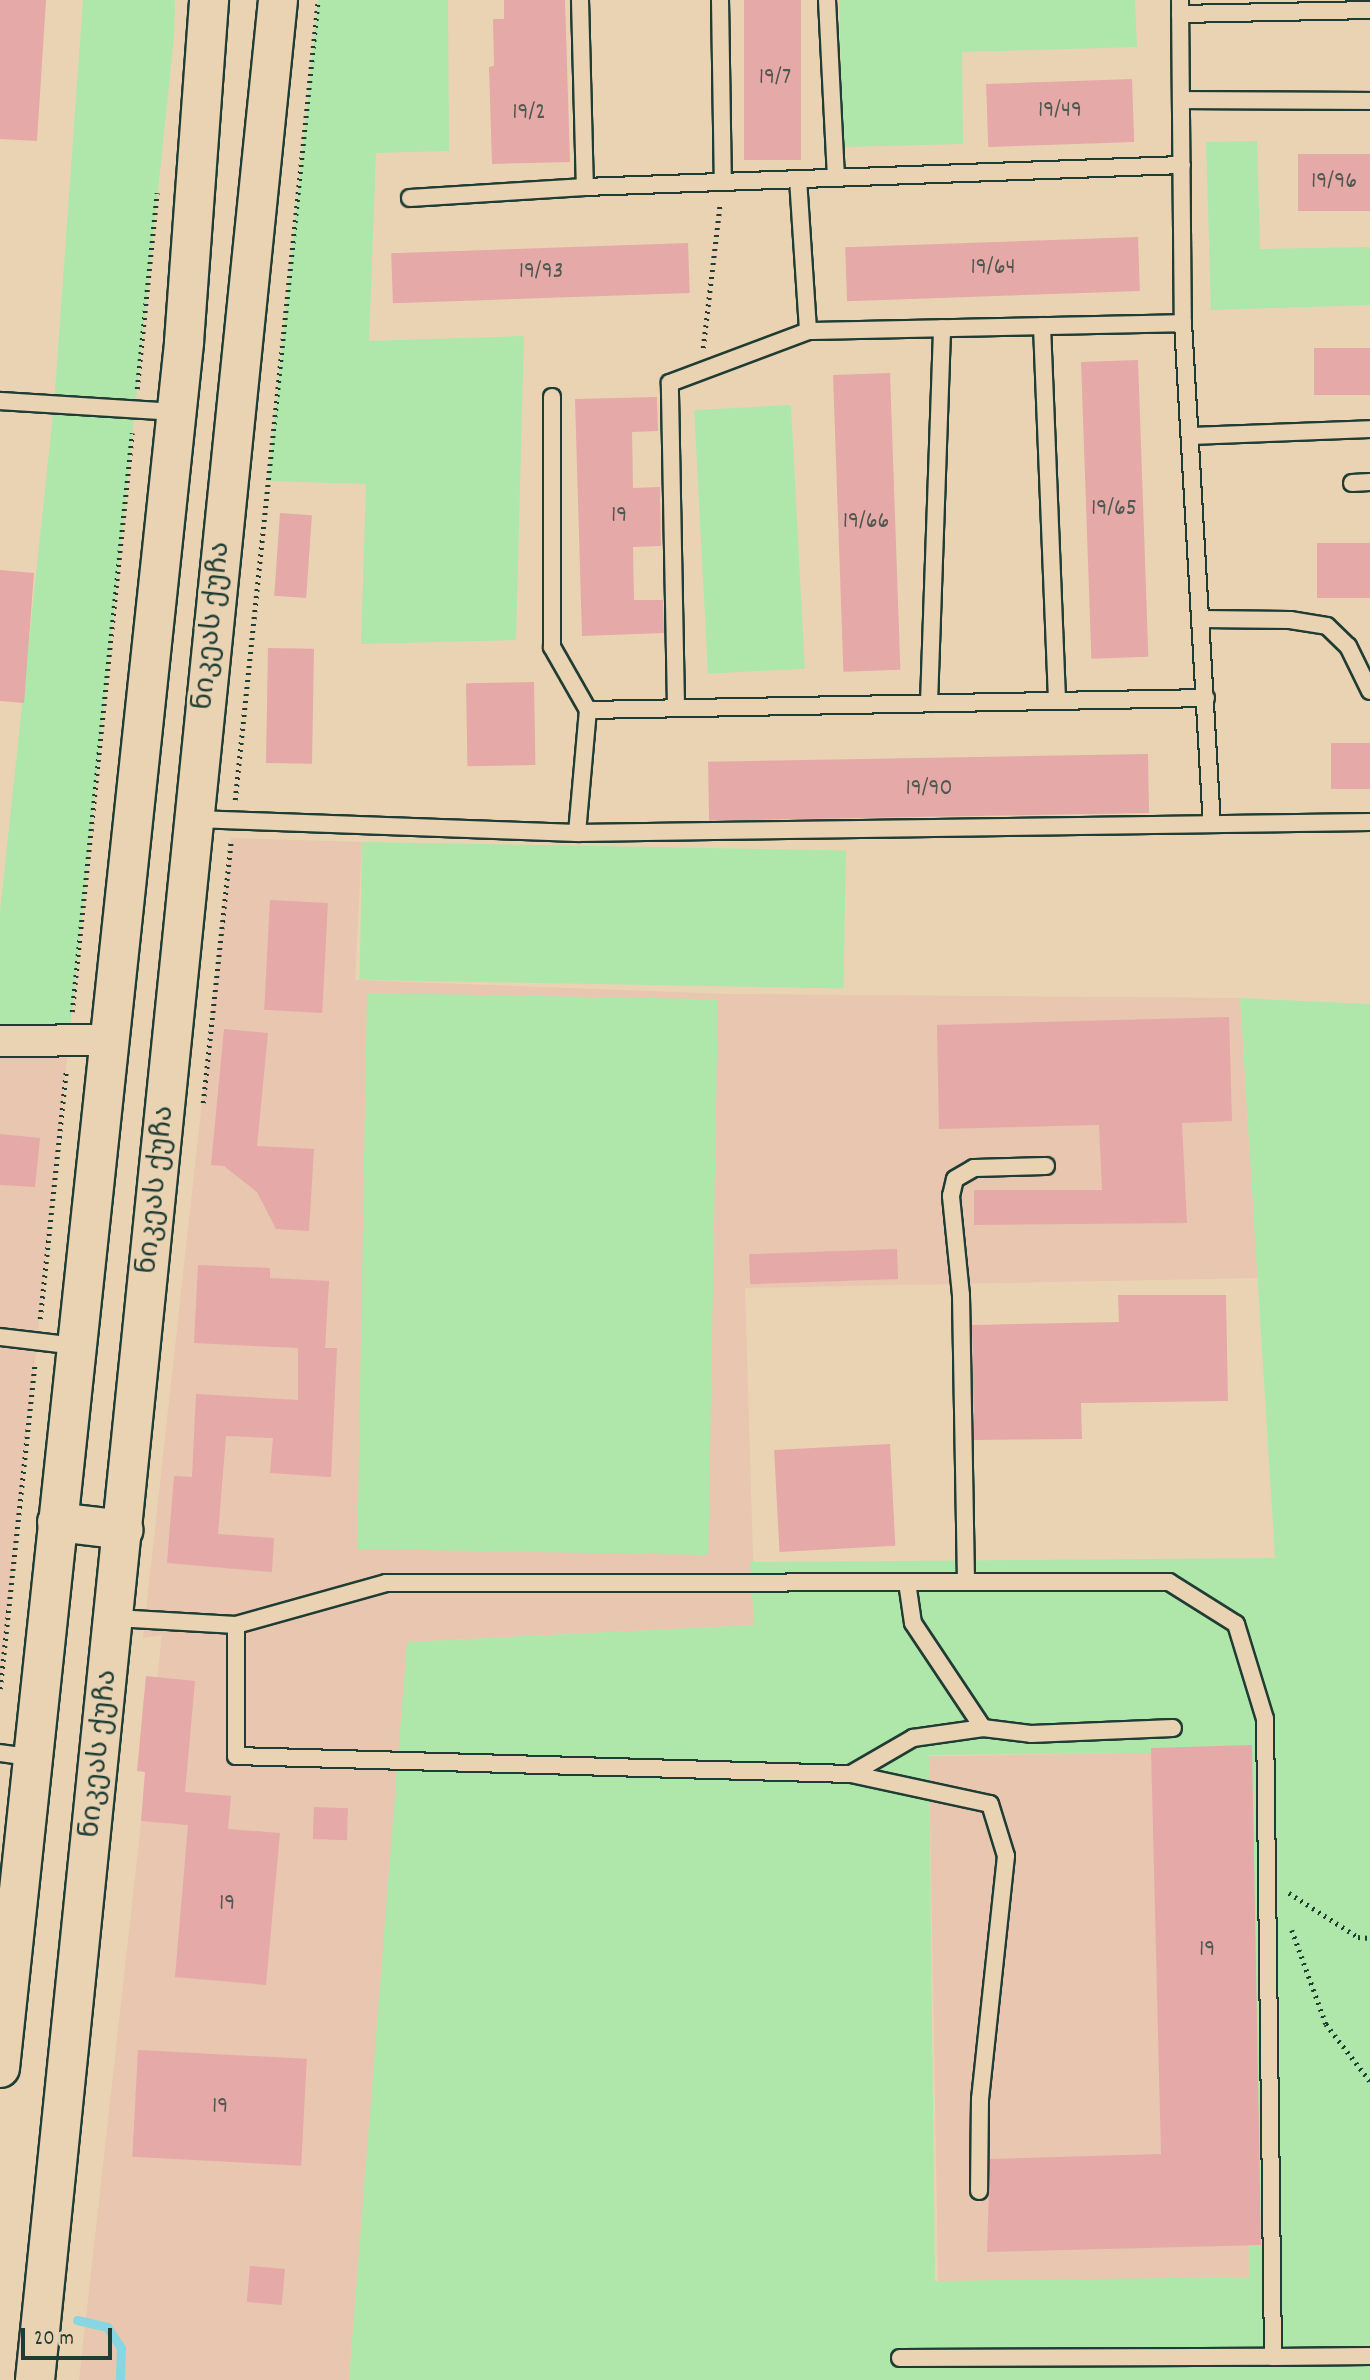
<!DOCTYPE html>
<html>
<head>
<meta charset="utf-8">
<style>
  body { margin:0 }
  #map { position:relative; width:1370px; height:2380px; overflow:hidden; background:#ead3b3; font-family:Dekko,"Noto Sans Georgian",sans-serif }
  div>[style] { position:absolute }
  .built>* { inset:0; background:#e8c6af; transform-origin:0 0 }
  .green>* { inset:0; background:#afe7ab; transform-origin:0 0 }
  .stream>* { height:9px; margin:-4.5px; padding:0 4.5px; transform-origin:4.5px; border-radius:4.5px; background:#86d7e1 }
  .building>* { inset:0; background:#e5a9a7; transform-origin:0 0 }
  .path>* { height:4.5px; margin-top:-2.25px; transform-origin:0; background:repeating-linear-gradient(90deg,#1f3d34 0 2px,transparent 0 7px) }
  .roads { filter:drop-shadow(2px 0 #1f3d34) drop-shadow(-2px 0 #1f3d34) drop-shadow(0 2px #1f3d34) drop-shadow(0 -2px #1f3d34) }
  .service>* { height:16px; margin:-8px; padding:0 8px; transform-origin:8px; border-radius:8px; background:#ead3b3 }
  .minor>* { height:30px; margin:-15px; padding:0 15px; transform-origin:15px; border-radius:15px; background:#ead3b3 }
  .primary>* { height:38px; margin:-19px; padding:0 19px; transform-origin:19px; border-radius:19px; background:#ead3b3 }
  span { translate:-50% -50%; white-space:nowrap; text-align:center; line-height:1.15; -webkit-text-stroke:6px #ead3b3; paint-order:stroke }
  .number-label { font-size:24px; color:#505851 }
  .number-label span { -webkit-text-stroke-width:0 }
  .street-label { font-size:28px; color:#1f3d34 }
  .scale { position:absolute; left:21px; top:2328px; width:91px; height:32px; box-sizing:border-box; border:4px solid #1f3d34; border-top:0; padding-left:9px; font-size:21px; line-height:24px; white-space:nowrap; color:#1f3d34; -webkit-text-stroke:5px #ead3b3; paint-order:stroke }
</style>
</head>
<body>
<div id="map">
  <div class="built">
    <i style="clip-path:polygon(231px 838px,362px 842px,355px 980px,728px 994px,1240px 998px,1258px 1278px,745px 1288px,755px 1625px,408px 1642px,349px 2380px,79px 2380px,162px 1635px,143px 1638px)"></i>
    <i style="clip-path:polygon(69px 1040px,2px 1672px,0 1689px,0 1041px)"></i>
    <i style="left:1243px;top:1751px;width:526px;height:314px;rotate:89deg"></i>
  </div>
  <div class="green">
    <i style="clip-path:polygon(83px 0,175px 0,174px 37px,69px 1040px,0 1041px,0 912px,54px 405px)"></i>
    <i style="clip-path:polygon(318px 0,448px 0,449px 151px,376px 153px,369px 341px,524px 336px,516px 640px,361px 644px,366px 484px,268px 481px)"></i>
    <i style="clip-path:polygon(839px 0,1135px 0,1137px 47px,962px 52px,963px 144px,843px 147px)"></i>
    <i style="clip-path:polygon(1257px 141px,1260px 249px,1370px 247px,1370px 305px,1211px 310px,1206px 142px)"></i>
    <i style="left:791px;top:405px;width:264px;height:97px;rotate:87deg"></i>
    <i style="left:362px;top:842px;width:484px;height:138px;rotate:1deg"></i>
    <i style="left:367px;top:993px;width:351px;height:556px;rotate:1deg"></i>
    <i style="clip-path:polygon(evenodd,1240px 998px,1370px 1004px,1370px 2380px,349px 2380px,407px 1642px,754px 1625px,750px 1562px,1275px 1558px,1240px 998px,1242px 1752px,1249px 2277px,935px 2281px,929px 1755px,1242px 1752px)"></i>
  </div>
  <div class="stream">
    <i style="left:77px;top:2320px;width:31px;rotate:13deg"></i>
    <i style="left:107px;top:2327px;width:25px;rotate:56deg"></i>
    <i style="left:121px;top:2348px;width:32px;rotate:92deg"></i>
  </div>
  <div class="building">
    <i style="clip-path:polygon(0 0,46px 0,37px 141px,0 139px)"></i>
    <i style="clip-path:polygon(504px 0,565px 0,570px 162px,492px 164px,489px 67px,494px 66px,493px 19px,504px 19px)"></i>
    <i style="left:744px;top:0;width:57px;height:160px"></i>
    <i style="left:1132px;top:79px;width:63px;height:146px;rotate:88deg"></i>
    <i style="left:1370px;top:154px;width:57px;height:72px;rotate:90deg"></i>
    <i style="left:1138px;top:237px;width:54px;height:293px;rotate:88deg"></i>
    <i style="left:688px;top:243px;width:50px;height:297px;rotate:88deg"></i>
    <i style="left:1370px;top:348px;width:47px;height:56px;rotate:90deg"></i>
    <i style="left:1138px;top:360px;width:297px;height:57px;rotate:88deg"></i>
    <i style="left:890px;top:373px;width:297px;height:57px;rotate:88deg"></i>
    <i style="clip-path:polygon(657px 397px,658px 431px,632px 432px,633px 488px,660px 487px,661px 546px,633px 547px,634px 600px,663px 600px,664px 633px,582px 636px,575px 399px)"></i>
    <i style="left:280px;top:513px;width:32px;height:83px;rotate:4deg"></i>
    <i style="left:1370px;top:543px;width:55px;height:53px;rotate:90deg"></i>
    <i style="clip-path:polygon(0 570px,34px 573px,24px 703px,0 701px)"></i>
    <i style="left:268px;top:648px;width:46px;height:115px;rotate:1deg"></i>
    <i style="left:534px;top:682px;width:83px;height:68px;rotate:89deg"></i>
    <i style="left:1370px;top:743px;width:46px;height:39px;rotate:90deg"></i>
    <i style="left:1148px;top:754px;width:59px;height:440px;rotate:89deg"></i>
    <i style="left:270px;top:900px;width:58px;height:110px;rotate:3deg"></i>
    <i style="clip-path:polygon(1229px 1017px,1232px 1121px,1182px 1123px,1187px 1223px,974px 1225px,974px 1190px,1102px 1190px,1099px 1125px,939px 1129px,937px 1025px)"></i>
    <i style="clip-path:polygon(224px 1029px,268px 1033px,257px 1146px,314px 1149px,309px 1231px,276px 1229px,257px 1192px,224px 1166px,211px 1165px)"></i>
    <i style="clip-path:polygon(0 1134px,40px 1138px,35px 1187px,0 1185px)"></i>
    <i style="left:897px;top:1249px;width:30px;height:148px;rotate:88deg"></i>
    <i style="clip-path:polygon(198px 1265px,270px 1268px,270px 1278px,329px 1281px,325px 1348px,337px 1348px,331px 1477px,270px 1473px,273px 1438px,226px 1436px,218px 1534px,274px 1538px,272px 1572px,167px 1563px,174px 1476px,192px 1477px,196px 1394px,298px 1400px,298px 1348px,194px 1343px)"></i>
    <i style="clip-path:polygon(1118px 1295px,1226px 1295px,1228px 1401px,1081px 1403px,1082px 1439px,974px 1440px,972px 1325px,1119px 1322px)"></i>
    <i style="left:890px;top:1444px;width:102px;height:116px;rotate:87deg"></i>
    <i style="clip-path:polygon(146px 1676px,195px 1681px,185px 1792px,231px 1796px,228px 1829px,280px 1833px,266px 1985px,175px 1977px,188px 1825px,141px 1821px,145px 1772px,137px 1771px)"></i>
    <i style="clip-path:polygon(1252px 1745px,1261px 2245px,987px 2252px,990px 2159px,1161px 2154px,1151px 1748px)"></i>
    <i style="left:314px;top:1807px;width:34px;height:32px;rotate:2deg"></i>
    <i style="left:138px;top:2050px;width:169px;height:107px;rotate:3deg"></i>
    <i style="left:250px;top:2266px;width:35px;height:36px;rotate:5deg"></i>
  </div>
  <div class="path">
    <i style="left:703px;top:348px;width:145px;rotate:-83.3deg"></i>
    <i style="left:137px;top:389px;width:197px;rotate:-84.2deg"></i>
    <i style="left:235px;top:800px;width:804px;rotate:-84.08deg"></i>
    <i style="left:72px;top:1012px;width:582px;rotate:-84.08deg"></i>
    <i style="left:203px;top:1103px;width:262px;rotate:-83.9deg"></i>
    <i style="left:40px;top:1319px;width:250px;rotate:-84deg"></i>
    <i style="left:0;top:1689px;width:329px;rotate:-83.9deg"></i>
    <i style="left:1289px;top:1893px;width:82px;rotate:32.5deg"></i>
    <i style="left:1358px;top:1937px;width:12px;rotate:5deg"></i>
    <i style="left:1292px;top:1930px;width:100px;rotate:70.1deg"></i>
    <i style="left:1326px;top:2024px;width:72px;rotate:52.3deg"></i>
  </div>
  <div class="roads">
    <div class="service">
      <i style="left:580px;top:0;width:187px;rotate:88.5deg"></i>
      <i style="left:585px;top:187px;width:597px;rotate:-2.11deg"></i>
      <i style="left:720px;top:0;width:182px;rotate:89.1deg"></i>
      <i style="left:827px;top:0;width:178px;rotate:87.1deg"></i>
      <i style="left:1180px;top:0;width:323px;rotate:89.5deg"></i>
      <i style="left:1183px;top:323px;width:500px;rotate:86.7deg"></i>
      <i style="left:1180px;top:14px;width:190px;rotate:-1.2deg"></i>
      <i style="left:1181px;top:100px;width:189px;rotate:0.3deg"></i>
      <i style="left:798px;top:179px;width:152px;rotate:86.2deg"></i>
      <i style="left:410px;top:198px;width:175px;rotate:-3.6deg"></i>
      <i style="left:1042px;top:326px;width:374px;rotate:87.7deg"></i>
      <i style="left:552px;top:397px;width:250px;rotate:90deg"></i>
      <i style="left:552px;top:647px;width:73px;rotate:60.3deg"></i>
      <i style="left:0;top:401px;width:176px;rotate:3.6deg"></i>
      <i style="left:1191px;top:436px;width:179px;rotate:-2.2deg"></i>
      <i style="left:1352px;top:483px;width:18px;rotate:-3deg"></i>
      <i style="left:1202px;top:619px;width:88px;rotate:0.7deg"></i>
      <i style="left:1290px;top:620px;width:37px;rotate:9deg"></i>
      <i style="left:1327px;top:626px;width:29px;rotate:44deg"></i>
      <i style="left:1348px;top:646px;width:50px;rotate:63.9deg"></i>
      <i style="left:929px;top:703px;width:375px;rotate:-88deg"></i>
      <i style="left:676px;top:706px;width:323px;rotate:-91.1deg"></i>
      <i style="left:670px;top:383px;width:147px;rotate:-20.6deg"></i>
      <i style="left:808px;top:331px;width:375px;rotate:-1.2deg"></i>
      <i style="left:195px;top:819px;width:382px;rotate:2.1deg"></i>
      <i style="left:577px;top:833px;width:793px;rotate:-0.79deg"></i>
      <i style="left:577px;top:833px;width:123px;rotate:-84.9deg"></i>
      <i style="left:588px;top:710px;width:618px;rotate:-1.11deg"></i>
      <i style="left:0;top:1337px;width:77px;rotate:6.8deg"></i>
      <i style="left:907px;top:1582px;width:41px;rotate:81.7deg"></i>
      <i style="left:913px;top:1623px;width:126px;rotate:56.3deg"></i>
      <i style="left:966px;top:1582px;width:287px;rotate:-91deg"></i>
      <i style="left:961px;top:1295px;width:100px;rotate:-95.8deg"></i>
      <i style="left:951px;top:1196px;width:17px;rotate:-77deg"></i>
      <i style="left:955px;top:1179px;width:22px;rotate:-30deg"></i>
      <i style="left:974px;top:1168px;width:72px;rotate:-1.6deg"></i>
      <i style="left:115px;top:1618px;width:121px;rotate:3.3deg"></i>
      <i style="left:236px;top:1625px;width:156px;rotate:-15.6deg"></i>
      <i style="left:386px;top:1583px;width:783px;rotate:-0.07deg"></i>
      <i style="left:1169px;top:1582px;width:79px;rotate:32.1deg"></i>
      <i style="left:1236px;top:1624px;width:99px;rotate:73deg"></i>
      <i style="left:1265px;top:1719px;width:638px;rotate:89.28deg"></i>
      <i style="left:1273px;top:2357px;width:97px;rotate:-0.6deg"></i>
      <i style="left:236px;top:1625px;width:131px;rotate:90deg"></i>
      <i style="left:236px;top:1756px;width:615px;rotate:1.68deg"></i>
      <i style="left:851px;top:1774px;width:72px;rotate:-30.1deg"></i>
      <i style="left:913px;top:1738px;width:71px;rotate:-8.1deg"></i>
      <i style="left:983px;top:1728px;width:48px;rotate:7.1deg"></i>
      <i style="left:1031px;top:1734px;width:142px;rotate:-2.4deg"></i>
      <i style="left:0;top:1753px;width:30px;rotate:8deg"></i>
      <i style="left:851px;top:1774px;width:142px;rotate:12.2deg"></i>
      <i style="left:990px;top:1804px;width:54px;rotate:72.9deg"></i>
      <i style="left:1006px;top:1856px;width:244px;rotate:96.1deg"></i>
      <i style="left:980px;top:2099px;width:92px;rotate:90.6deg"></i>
      <i style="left:900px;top:2358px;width:373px;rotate:-0.2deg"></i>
    </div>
    <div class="minor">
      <i style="left:0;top:1041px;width:108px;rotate:-0.5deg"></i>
    </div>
    <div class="primary">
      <i style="left:57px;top:1522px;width:67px;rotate:6.8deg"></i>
      <i style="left:0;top:2068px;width:1736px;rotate:-83.91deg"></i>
      <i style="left:184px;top:342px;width:343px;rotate:-85.8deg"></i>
      <i style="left:35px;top:2380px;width:2392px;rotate:-84.17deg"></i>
    </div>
  </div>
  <div class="number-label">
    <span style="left:775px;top:79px">19/7</span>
    <span style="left:1060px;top:112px">19/49</span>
    <span style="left:529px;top:114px">19/2</span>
    <span style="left:1334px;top:183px">19/96</span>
    <span style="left:993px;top:269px">19/64</span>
    <span style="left:541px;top:273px">19/93</span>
    <span style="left:1114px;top:510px">19/65</span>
    <span style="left:619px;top:517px">19</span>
    <span style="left:866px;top:523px">19/66</span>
    <span style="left:929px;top:790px">19/90</span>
    <span style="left:227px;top:1905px">19</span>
    <span style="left:1207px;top:1951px">19</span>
    <span style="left:220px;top:2108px">19</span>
  </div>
  <div class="street-label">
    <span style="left:214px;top:626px;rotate:-84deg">ნიკეას ქუჩა</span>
    <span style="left:158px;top:1190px;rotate:-84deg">ნიკეას ქუჩა</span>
    <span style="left:101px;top:1754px;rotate:-84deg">ნიკეას ქუჩა</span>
  </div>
  <div class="scale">20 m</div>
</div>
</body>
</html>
